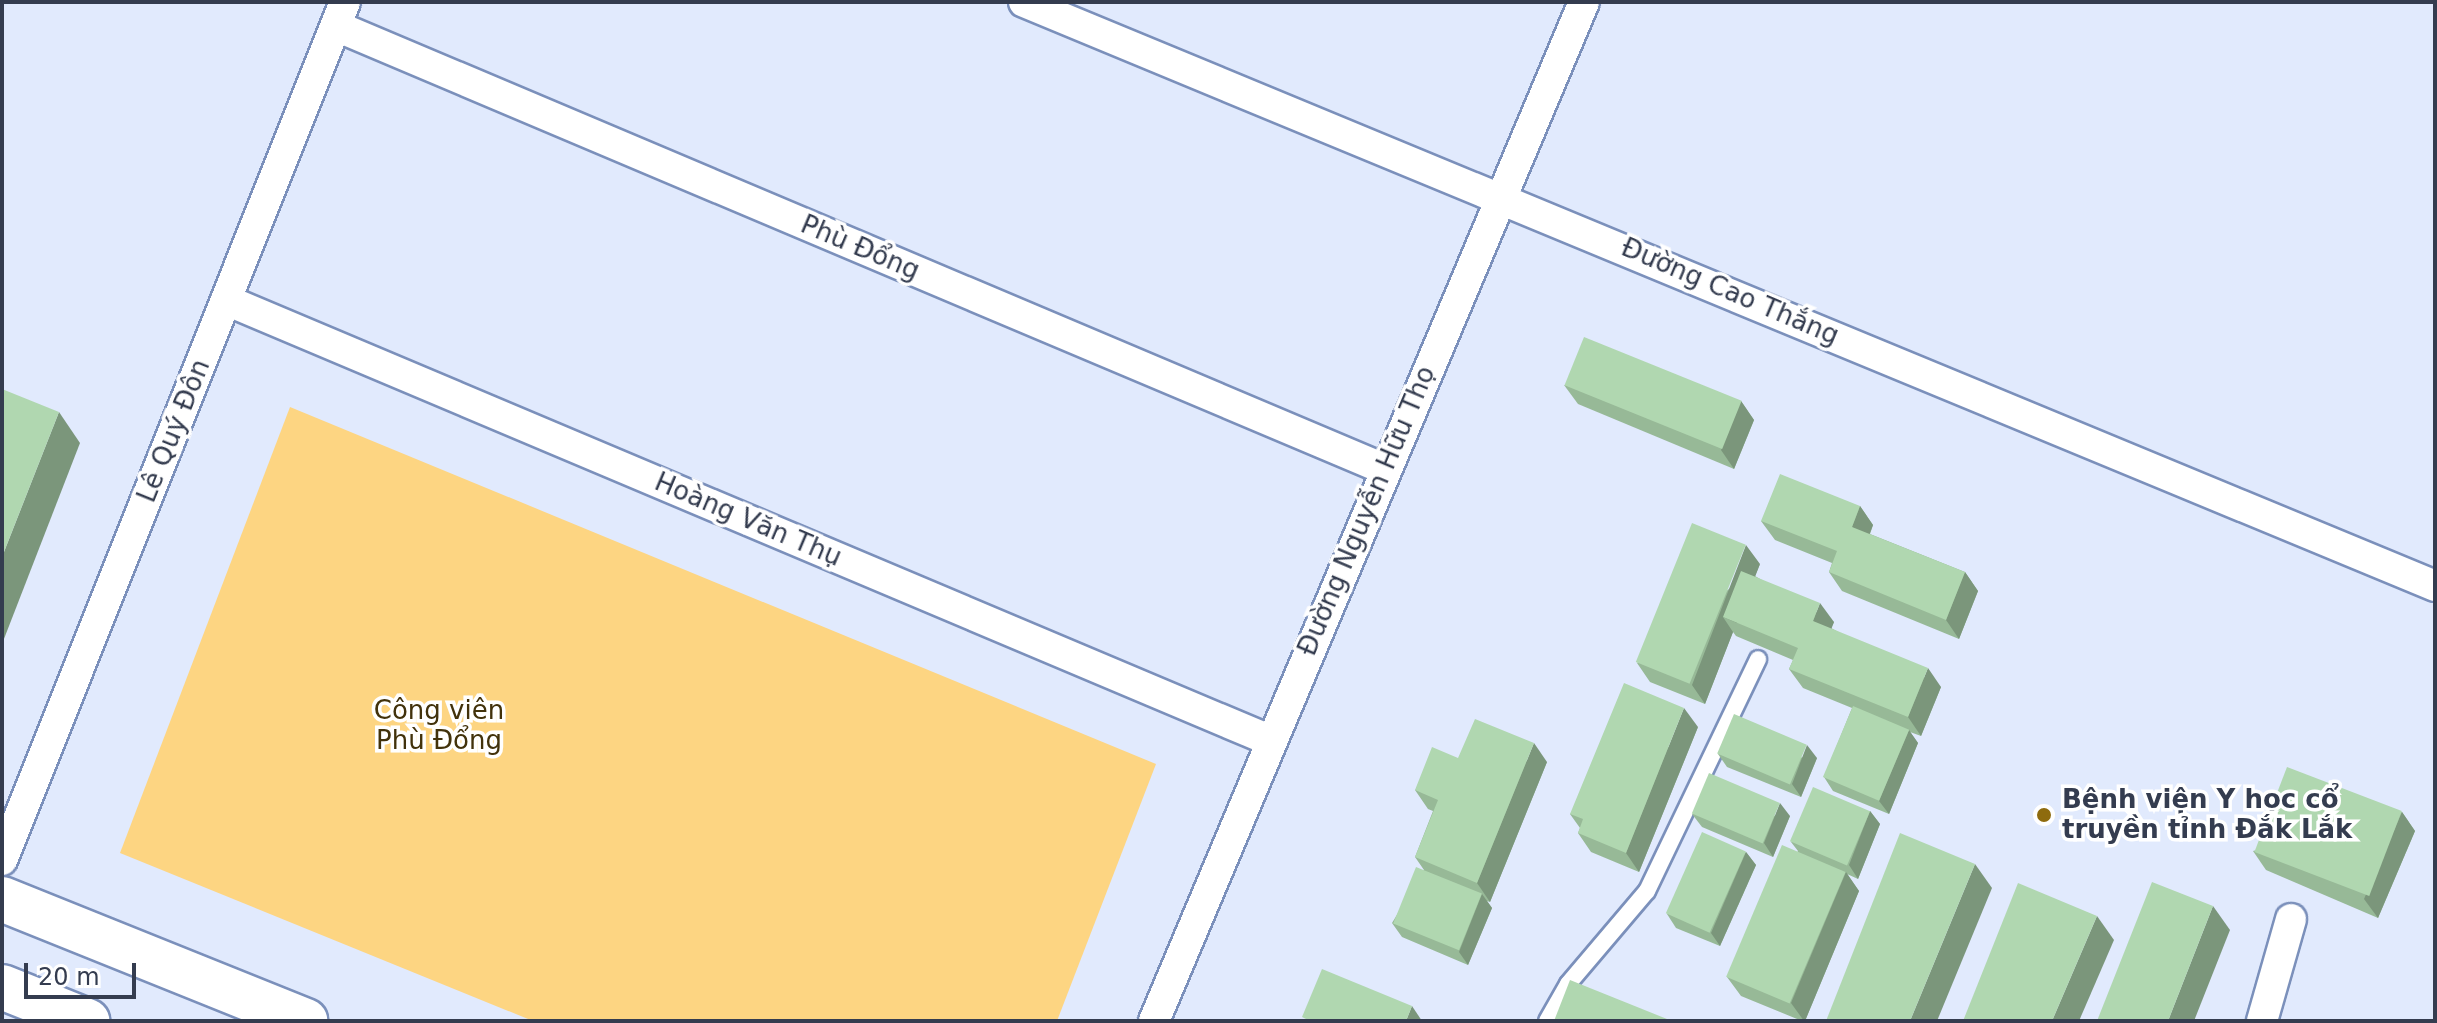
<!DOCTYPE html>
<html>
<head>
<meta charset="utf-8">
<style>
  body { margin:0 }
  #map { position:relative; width:2437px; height:1023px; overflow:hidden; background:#e1eafd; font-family:"DejaVu Sans",sans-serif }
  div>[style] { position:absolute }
  .green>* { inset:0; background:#fdd582 }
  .roads { filter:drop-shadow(2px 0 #7b90bb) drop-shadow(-2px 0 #7b90bb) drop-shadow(0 2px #7b90bb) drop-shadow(0 -2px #7b90bb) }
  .lane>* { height:16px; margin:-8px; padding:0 8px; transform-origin:8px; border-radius:8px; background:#fff }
  .street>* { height:30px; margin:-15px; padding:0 15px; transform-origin:15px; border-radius:15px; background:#fff }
  .primary>* { height:44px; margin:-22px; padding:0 22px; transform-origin:22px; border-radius:22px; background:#fff }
  .wall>* { inset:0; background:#97b997 }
  .shaded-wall>* { inset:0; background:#7b967b }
  .building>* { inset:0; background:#b0d7b0; transform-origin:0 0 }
  .dots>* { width:22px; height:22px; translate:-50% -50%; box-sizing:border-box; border:4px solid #fff; border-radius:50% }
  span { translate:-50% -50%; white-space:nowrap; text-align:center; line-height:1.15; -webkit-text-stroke:7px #fff; paint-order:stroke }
  .street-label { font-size:26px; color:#343c4f }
  .park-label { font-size:26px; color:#42320b }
  .poi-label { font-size:26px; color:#343c4f; font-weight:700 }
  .left { translate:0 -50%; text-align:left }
  .frame { position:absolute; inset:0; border:4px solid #343c4f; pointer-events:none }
  .scale { position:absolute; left:24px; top:963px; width:112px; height:36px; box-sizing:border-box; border:4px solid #343c4f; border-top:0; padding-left:10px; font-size:24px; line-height:28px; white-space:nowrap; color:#343c4f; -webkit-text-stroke:6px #fff; paint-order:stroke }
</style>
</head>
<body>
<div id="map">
  <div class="green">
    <i style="clip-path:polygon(290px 407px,1156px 764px,1057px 1021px,533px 1021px,120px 853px)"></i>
  </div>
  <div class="roads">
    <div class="lane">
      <i style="left:1547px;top:1021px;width:43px;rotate:-60.4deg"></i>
      <i style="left:1568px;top:984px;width:122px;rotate:-49.7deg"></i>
      <i style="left:1647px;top:891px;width:257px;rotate:-64.4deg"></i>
    </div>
    <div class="street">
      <i style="left:1024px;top:2px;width:1527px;rotate:22.48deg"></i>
      <i style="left:336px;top:26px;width:1138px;rotate:22.91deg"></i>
      <i style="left:226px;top:300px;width:1132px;rotate:22.87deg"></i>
      <i style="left:2px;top:860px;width:924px;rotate:-68.21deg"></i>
      <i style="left:1154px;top:1021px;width:1106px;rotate:-67.12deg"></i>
      <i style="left:2262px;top:1021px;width:106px;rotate:-74.1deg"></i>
    </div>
    <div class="primary">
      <i style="left:2px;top:899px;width:327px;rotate:21.9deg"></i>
      <i style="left:2px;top:987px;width:92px;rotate:21.8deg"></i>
    </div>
  </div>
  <div class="wall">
    <i style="clip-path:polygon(1564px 385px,1741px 401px,1754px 420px,1734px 469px,1578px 404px)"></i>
    <i style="clip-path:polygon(1860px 506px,1873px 525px,1870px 534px,1965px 572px,1978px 591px,1959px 639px,1842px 591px,1829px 572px,1832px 563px,1775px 540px,1761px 521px)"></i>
    <i style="clip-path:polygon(1760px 564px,1755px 576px,1834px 622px,1831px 628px,1941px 687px,1921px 736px,1910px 732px,1918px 743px,1889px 814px,1833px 791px,1824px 777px,1852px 708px,1803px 688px,1789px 669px,1793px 660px,1736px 636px,1733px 632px,1705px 704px,1650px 682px,1637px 663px)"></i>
    <i style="clip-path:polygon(1698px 727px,1639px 872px,1591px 852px,1578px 833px,1580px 828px,1570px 814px)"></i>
    <i style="clip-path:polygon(1718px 754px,1817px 758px,1801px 797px,1727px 767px)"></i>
    <i style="clip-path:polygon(1458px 758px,1547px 762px,1490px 902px,1487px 901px,1492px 908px,1468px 965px,1402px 937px,1392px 923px,1424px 870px,1415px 857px,1433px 811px,1428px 809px,1415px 790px)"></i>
    <i style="clip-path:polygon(1870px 811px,1880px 824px,1858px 879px,1847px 874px,1859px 891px,1805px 1021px,1802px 1021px,1741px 996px,1727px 977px,1798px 851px,1791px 842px)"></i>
    <i style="clip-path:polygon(2402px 812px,2415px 831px,2378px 918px,2266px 870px,2253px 851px)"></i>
    <i style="clip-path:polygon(1692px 814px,1790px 816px,1773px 857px,1702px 827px)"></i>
    <i style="clip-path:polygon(1746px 852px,1756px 865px,1720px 946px,1676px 928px,1667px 914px)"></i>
  </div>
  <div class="shaded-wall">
    <i style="clip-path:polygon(1741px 401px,1754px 420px,1734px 469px,1721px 450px)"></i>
    <i style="clip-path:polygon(59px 412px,80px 443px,2px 644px,2px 557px)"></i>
    <i style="clip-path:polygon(1860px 506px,1873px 525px,1865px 546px,1852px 527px)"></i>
    <i style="clip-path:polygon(1746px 545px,1760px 564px,1737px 623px,1723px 617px,1733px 632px,1705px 704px,1692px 685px)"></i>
    <i style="clip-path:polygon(1965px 572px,1978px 591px,1959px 639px,1946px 620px)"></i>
    <i style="clip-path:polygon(1820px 603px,1834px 622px,1827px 640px,1813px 621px)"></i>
    <i style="clip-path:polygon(1928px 668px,1941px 687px,1921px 736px,1908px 717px)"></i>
    <i style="clip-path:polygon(1684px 708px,1698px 727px,1639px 872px,1626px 853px)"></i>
    <i style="clip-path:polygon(1909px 730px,1918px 743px,1889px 814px,1879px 801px)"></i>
    <i style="clip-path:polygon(1534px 743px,1547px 762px,1490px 902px,1477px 883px)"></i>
    <i style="clip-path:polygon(1807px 745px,1817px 758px,1801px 797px,1792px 784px)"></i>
    <i style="clip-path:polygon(1780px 803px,1790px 816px,1773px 857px,1764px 843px)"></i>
    <i style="clip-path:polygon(1870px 811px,1880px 824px,1858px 879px,1849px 865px)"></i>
    <i style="clip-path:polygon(2402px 812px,2415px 831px,2378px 918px,2364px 899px)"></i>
    <i style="clip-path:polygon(1746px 852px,1756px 865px,1720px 946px,1711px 933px)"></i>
    <i style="clip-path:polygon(1975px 864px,1992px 888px,1937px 1021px,1910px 1021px)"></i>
    <i style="clip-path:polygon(1846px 872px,1859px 891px,1805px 1021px,1804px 1021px,1791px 1003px)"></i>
    <i style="clip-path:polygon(1482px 894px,1492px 908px,1468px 965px,1459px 952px)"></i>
    <i style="clip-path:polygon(2213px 906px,2230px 930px,2194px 1021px,2168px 1021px)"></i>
    <i style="clip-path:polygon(2097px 916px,2114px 940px,2079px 1021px,2052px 1021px)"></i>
    <i style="clip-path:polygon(1412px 1006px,1422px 1021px,1406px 1021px)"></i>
  </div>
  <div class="building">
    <i style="left:1584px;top:337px;width:170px;height:52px;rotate:22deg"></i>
    <i style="clip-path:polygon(2px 389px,59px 412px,2px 557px)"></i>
    <i style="clip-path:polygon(1780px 474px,1860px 506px,1852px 527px,1965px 572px,1946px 620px,1829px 572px,1837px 551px,1761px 521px)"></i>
    <i style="left:1692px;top:523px;width:58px;height:150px;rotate:22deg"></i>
    <i style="clip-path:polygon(1741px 571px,1820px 603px,1813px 621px,1928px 668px,1908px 717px,1789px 669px,1798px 648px,1723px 617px)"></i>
    <i style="clip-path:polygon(1624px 683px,1684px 708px,1626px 853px,1578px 833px,1583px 819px,1570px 814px)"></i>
    <i style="left:1853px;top:706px;width:61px;height:77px;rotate:23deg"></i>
    <i style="left:1734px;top:714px;width:79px;height:43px;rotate:23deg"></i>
    <i style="clip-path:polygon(1475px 719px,1534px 743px,1477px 883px,1415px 857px,1438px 800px,1415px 790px,1432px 747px,1458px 758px)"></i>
    <i style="left:2287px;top:767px;width:123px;height:91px;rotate:21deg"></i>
    <i style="left:1709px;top:773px;width:77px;height:44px;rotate:23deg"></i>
    <i style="left:1813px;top:787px;width:62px;height:59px;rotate:23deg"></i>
    <i style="left:1702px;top:832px;width:48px;height:89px;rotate:24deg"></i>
    <i style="clip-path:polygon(1900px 833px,1975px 864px,1910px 1021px,1826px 1021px)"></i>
    <i style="left:1782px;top:845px;width:69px;height:143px;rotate:23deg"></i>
    <i style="left:1416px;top:867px;width:71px;height:61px;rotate:22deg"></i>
    <i style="clip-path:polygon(2152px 882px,2213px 906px,2168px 1021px,2097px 1021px)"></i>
    <i style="clip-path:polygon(2018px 883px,2097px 916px,2052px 1021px,1963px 1021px)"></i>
    <i style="clip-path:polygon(1322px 969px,1412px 1006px,1406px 1021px,1310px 1021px,1302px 1017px)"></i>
    <i style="clip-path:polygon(1570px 980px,1672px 1021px,1554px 1021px)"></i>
  </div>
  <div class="dots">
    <i style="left:2044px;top:815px;background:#8e6b0e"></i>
  </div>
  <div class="street-label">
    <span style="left:860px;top:248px;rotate:23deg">Phù Đổng</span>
    <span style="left:1730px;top:292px;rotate:23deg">Đường Cao Thắng</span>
    <span style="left:174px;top:431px;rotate:-68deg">Lê Quý Đôn</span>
    <span style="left:1367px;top:511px;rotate:-67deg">Đường Nguyễn Hữu Thọ</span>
    <span style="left:748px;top:520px;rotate:23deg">Hoàng Văn Thụ</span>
  </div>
  <div class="park-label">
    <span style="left:439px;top:726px">Công viên<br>Phù Đổng</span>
  </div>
  <div class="poi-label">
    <span class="left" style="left:2062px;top:815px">Bệnh viện Y học cổ<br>truyền tỉnh Đắk Lắk</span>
  </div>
  <div class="frame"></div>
  <div class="scale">20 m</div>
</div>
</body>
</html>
